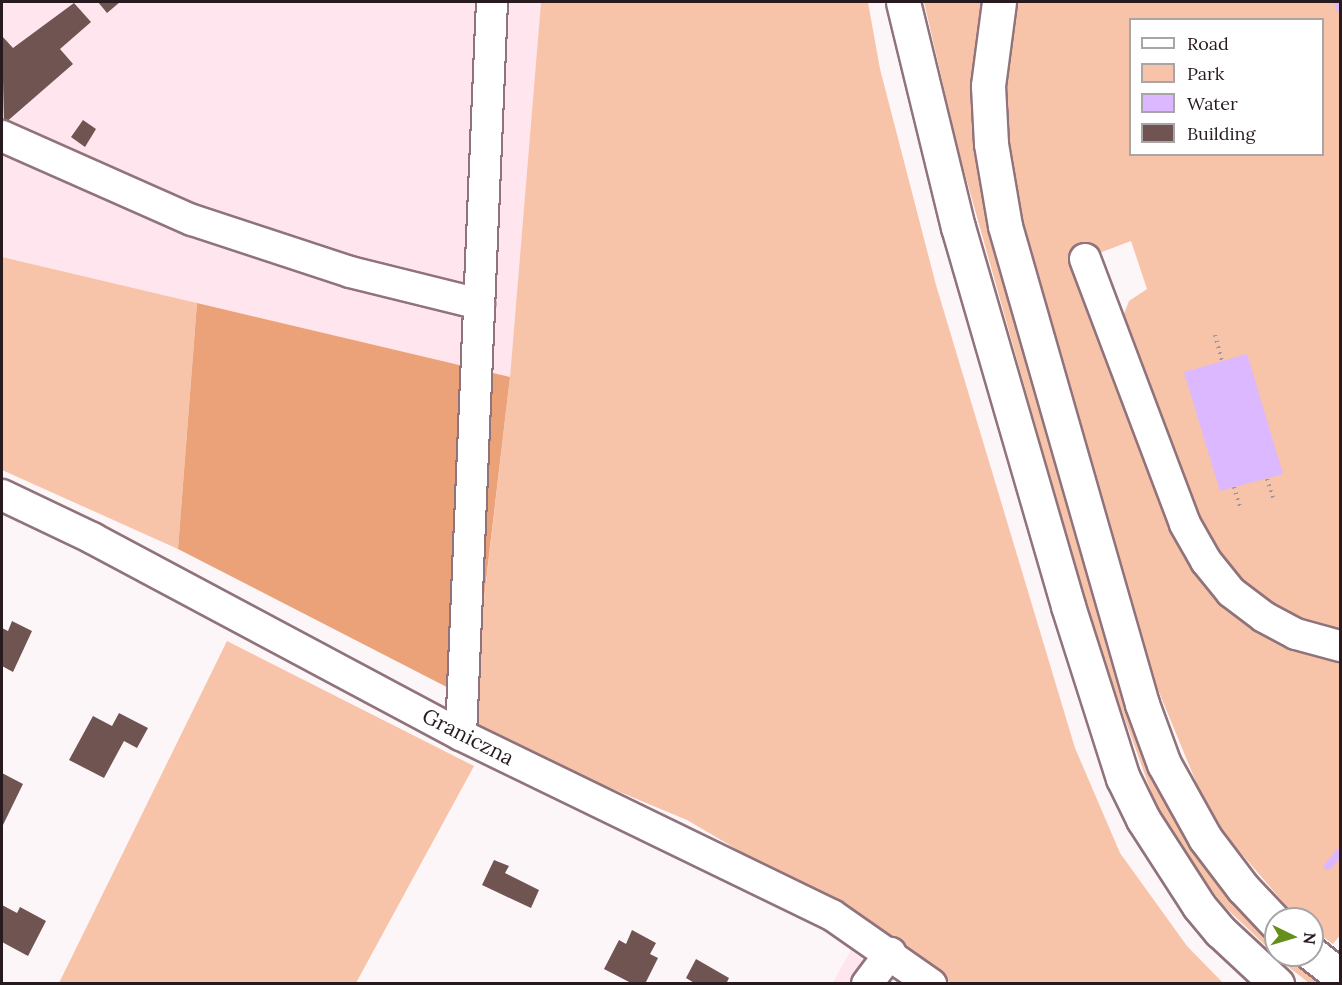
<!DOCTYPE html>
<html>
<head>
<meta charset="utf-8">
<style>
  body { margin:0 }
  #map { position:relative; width:1342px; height:985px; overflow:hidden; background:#fdf6f8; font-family:Lora,serif }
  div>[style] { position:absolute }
  .built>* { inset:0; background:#ffe5ed }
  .green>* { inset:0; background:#f7c4a9 }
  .forest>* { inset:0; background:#eba279 }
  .water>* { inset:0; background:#dbb8ff }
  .stream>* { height:8px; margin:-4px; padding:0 4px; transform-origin:4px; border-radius:4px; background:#dbb8ff }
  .building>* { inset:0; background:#705451 }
  .path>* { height:4px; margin-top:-2px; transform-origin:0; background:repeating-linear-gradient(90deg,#9f9699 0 1.5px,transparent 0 6px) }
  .roads { filter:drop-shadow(2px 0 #90737b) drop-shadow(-2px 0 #90737b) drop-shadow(0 2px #90737b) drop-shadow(0 -2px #90737b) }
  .minor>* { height:30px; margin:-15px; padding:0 15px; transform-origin:15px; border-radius:15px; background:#fff }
  .highway>* { height:33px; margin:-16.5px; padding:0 16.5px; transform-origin:16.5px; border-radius:16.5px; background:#fff }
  span { translate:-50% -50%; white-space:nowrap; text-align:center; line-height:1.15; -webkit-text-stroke:6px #fff; paint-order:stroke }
  .street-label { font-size:21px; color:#271b1f }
  .frame { position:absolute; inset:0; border:3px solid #271b1f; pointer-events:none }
  .legend { position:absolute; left:1129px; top:18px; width:195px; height:138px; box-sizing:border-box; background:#fff; border:2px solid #a9a4a5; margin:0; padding:8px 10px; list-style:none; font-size:18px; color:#271b1f }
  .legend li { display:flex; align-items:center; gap:12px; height:30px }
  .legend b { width:30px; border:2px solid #a9a4a5 }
  .north { position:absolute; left:1264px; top:907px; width:60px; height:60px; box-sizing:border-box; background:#fff; border:2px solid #a9a4a5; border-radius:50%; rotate:95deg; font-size:16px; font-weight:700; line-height:24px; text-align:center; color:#271b1f }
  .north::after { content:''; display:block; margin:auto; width:21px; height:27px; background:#658e1b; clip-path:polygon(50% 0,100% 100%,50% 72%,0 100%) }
</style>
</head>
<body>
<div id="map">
  <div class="built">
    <div style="clip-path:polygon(2px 2px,541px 2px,510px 377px,2px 257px)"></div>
    <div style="clip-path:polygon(851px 950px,891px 983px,832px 984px)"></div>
  </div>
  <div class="green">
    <div style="clip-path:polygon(541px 2px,868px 2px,880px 69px,936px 285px,1075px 748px,1120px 853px,1187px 946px,1223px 983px,951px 983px,925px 960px,687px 820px,469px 729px,510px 377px)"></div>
    <div style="clip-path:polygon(924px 2px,986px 2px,977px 60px,1118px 666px,1276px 939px,1276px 955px,1294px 955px,1322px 980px,1319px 983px,1309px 983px,1286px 965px,1225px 907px,1182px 853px,1153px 797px,1094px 634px,959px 153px)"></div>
    <div style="clip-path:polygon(evenodd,1018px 2px,1340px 2px,1340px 636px,1295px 623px,1229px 577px,1202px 537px,1122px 319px,1129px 301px,1147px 289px,1131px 241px,1078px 261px,1190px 554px,1340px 658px,1340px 935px,1333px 944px,1312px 929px,1312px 919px,1295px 916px,1222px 831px,1201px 794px,1154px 680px,1021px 223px,1008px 144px,1006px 84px,1018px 2px,1130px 20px,1322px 20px,1322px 154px,1130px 154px,1130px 20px)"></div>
    <div style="clip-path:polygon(2px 257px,197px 303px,178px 549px,2px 470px)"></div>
    <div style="clip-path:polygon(227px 641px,474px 766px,356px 983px,59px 983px)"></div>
  </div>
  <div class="forest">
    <div style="clip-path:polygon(197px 303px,510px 377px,472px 700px,178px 549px)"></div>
  </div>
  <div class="water">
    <div style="clip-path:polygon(1247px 354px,1283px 474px,1220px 491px,1184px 372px)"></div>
  </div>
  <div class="stream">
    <div style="left:1338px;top:2px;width:6px;rotate:72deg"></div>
    <div style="left:1328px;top:866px;width:18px;rotate:-49deg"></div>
  </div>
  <div class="building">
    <div style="clip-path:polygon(98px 2px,120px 2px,107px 13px)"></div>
    <div style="clip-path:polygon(74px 3px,91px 22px,60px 49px,73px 64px,4px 124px,2px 36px,13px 48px)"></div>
    <div style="clip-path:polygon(83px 120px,96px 129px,85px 147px,71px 137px)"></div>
    <div style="clip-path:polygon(12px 621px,32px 631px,13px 672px,2px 666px,2px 628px,8px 631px)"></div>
    <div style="clip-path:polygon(119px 713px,148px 728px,137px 748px,124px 741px,104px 778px,69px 760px,93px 716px,112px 726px)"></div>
    <div style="clip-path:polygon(2px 773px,23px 784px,2px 827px)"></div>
    <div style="clip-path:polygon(494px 860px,509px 866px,505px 873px,539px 890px,531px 908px,482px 885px)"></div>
    <div style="clip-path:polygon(2px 905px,17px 913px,20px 907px,46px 921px,28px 956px,2px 942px)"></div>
    <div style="clip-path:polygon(632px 930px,656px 943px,650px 954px,658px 958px,645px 984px,633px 984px,604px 969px,619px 940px,626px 944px)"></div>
    <div style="clip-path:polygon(696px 959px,729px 978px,726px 984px,696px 984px,686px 978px)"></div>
  </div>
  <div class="path">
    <div style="left:1215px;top:335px;width:27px;rotate:75deg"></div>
    <div style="left:1267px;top:479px;width:20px;rotate:72deg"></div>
    <div style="left:1234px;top:487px;width:21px;rotate:73deg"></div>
  </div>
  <div class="roads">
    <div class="minor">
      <div style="left:2px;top:136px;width:208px;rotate:23.9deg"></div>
      <div style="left:192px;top:220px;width:166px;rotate:18.2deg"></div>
      <div style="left:350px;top:272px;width:133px;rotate:13.9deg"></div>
      <div style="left:1085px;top:259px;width:283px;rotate:69.3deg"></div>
      <div style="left:1185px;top:524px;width:43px;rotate:60.4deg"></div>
      <div style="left:1206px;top:561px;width:40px;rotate:51deg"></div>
      <div style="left:1231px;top:592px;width:41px;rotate:37.1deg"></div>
      <div style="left:1264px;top:617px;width:36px;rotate:28deg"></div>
      <div style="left:1296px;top:634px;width:46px;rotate:15.3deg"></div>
      <div style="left:2px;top:495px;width:100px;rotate:25.5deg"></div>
      <div style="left:92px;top:538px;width:418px;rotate:28.1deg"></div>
      <div style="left:461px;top:735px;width:412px;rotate:25.9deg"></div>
      <div style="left:832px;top:915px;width:121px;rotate:34.9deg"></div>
      <div style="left:461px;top:735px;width:734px;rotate:-87.58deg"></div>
      <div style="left:867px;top:984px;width:39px;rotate:-53deg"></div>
    </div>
    <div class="highway">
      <div style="left:903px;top:2px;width:232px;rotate:76.3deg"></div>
      <div style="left:958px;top:227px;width:395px;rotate:73.8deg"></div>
      <div style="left:1068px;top:606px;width:181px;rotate:72.3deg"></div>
      <div style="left:1123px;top:778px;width:46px;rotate:64deg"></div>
      <div style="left:1143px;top:819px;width:103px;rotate:57.2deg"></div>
      <div style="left:1199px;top:906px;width:33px;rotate:50deg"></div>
      <div style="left:1220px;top:931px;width:78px;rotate:42.9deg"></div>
      <div style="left:999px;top:2px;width:85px;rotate:97.5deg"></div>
      <div style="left:988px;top:86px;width:58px;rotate:87deg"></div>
      <div style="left:991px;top:144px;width:83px;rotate:80.3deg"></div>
      <div style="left:1005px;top:226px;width:497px;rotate:74deg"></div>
      <div style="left:1142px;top:704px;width:64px;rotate:69.9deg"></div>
      <div style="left:1164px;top:764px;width:85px;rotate:61deg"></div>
      <div style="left:1205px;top:838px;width:63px;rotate:52.8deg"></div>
      <div style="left:1243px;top:888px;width:48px;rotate:46.7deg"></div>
      <div style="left:1312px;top:954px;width:36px;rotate:38deg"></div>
    </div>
  </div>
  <div class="street-label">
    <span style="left:468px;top:737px;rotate:27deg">Graniczna</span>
  </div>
  <div class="frame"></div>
  <ul class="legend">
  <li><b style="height:8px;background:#fff"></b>Road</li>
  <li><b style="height:16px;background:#f7c4a9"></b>Park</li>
  <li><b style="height:16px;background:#dbb8ff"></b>Water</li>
  <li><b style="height:16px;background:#705451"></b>Building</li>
  </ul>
  <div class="north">N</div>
</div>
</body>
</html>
